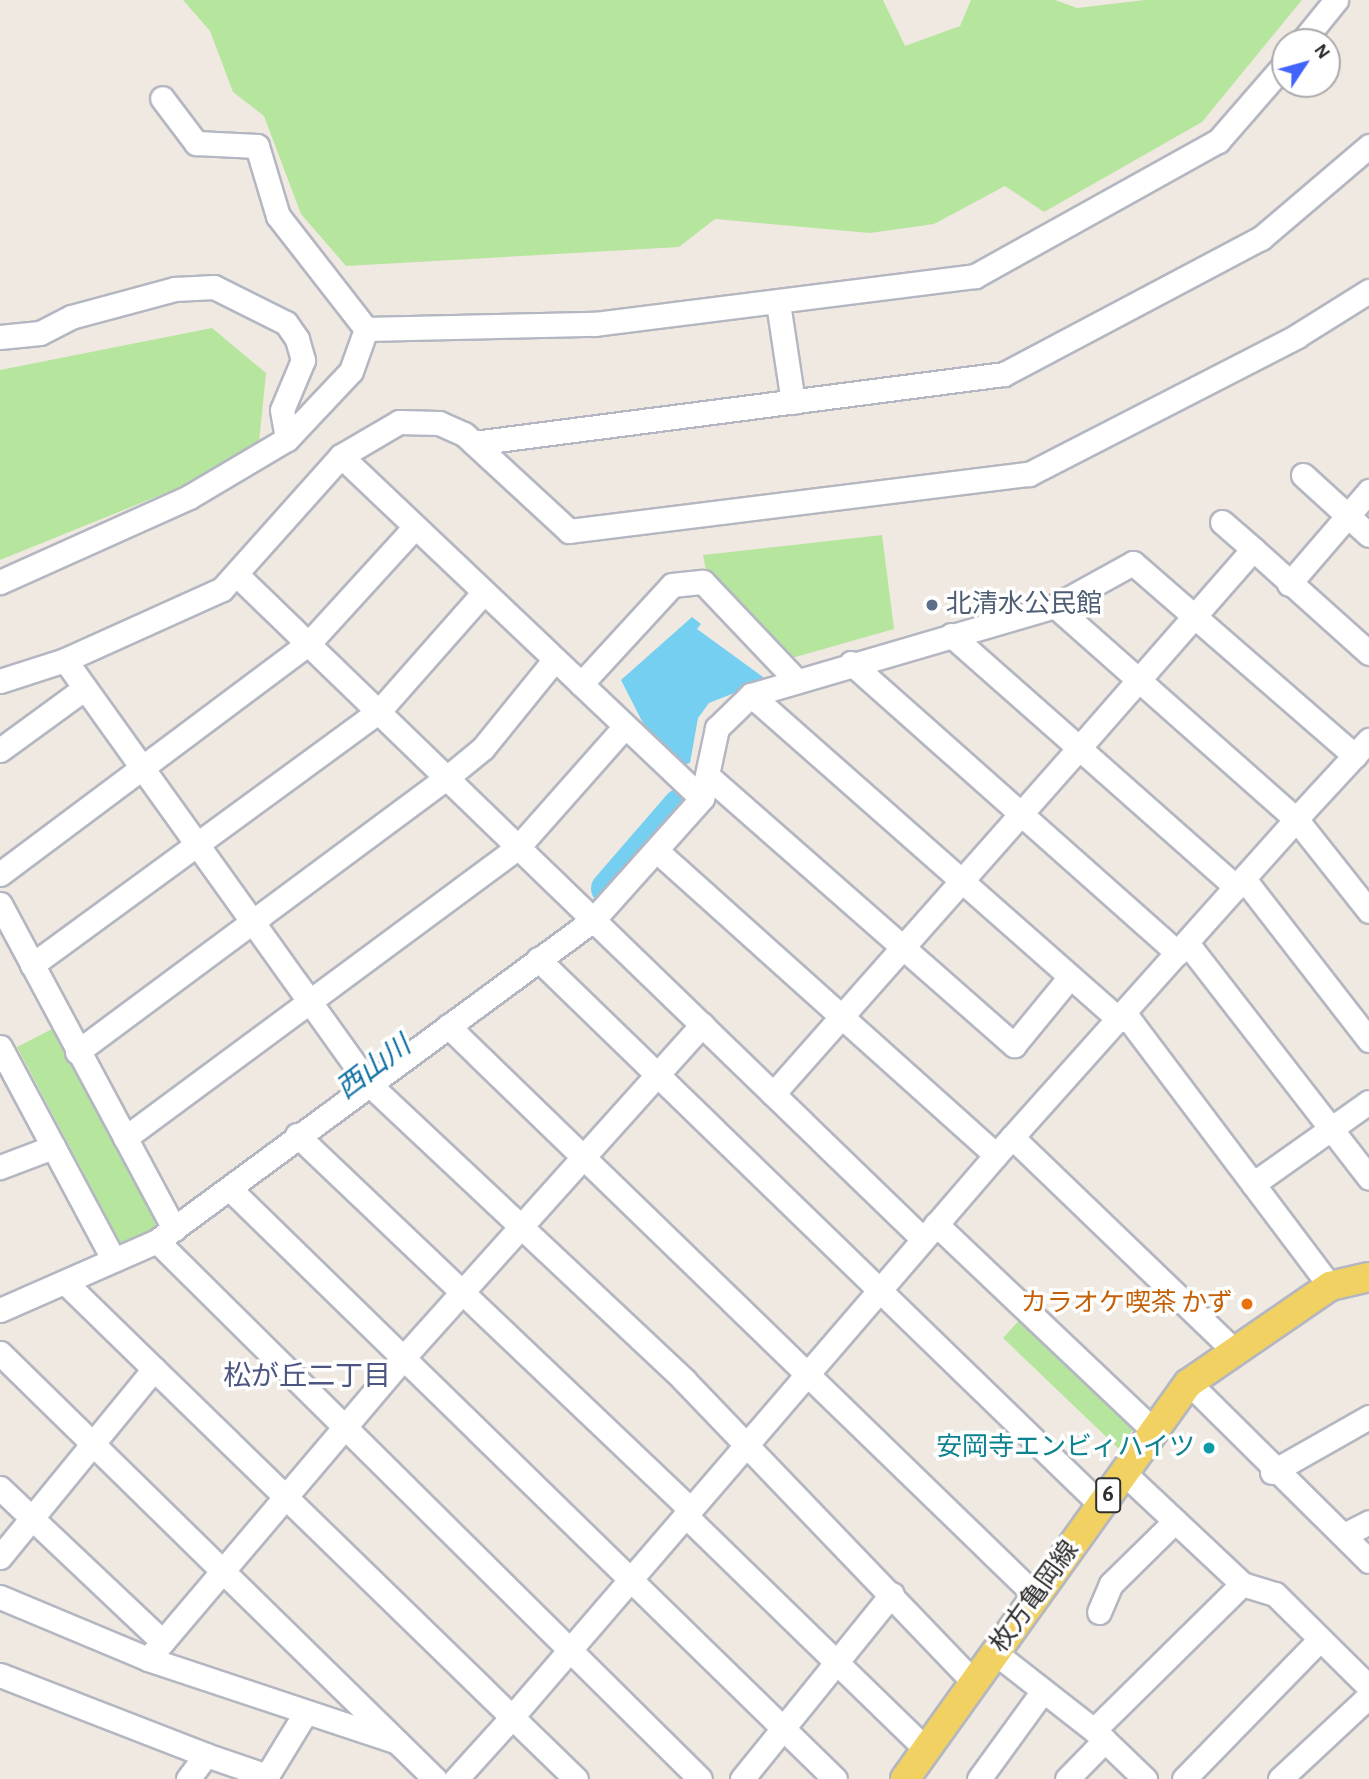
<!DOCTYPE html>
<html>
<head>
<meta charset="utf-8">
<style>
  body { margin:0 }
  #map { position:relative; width:1369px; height:1779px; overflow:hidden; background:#efe9e1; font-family:"Alegreya Sans","Noto Sans JP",sans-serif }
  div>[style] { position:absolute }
  .green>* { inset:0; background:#b6e59e }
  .water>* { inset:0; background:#75cff0 }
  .river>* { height:33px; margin:-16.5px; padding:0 16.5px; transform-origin:16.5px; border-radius:16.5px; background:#75cff0 }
  .roads { filter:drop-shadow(2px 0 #b4b7c1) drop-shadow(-2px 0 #b4b7c1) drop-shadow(0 2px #b4b7c1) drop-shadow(0 -2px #b4b7c1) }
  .minor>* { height:23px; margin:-11.5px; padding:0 11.5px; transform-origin:11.5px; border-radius:11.5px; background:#fff }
  .major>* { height:28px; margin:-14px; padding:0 14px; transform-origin:14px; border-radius:14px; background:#f2d163 }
  .dots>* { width:19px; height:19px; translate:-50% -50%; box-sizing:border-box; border:4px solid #fff; border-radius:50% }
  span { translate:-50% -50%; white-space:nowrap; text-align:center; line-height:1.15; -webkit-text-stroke:7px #fff; paint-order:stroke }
  .shield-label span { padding:2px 5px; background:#fff; border:2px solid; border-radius:5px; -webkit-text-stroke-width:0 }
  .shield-label { font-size:24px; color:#2e2e2e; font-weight:700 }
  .service-label { font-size:26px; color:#4e5e75 }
  .left { translate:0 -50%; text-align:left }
  .food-label { font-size:26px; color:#c56008 }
  .right { translate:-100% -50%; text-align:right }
  .culture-label { font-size:26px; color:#0d838f }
  .street-label { font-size:26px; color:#2e2e2e }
  .water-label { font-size:28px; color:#0d6fa3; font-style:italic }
  .neighbourhood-label { font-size:28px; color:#4d5680 }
  .north { position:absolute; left:1271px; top:28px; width:70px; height:70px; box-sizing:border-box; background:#fff; border:2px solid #ababab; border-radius:50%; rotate:54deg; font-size:19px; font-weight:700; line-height:28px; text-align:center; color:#2e2e2e }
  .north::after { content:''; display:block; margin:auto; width:24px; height:32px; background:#4264fb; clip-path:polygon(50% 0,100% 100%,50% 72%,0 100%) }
</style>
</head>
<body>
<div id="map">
  <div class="green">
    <div style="clip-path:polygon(183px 0,883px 0,905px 46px,960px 26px,971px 0,1055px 0,1077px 8px,1145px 0,1302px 0,1202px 122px,1044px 212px,1005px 186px,934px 224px,870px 233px,715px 219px,679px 247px,346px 266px,301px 214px,264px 116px,233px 92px,210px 31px)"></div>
    <div style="clip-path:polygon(212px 328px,266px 373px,259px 442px,178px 488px,0 560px,0 370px)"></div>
    <div style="clip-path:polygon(882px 535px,894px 629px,792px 658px,707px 575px,703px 555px)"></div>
    <div style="clip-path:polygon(52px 1029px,156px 1221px,154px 1229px,121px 1244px,17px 1047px)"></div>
    <div style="clip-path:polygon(1024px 1315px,1132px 1420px,1134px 1428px,1119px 1449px,1003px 1338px)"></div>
  </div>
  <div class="water">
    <div style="clip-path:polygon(692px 617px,701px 624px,697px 629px,767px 680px,709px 703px,698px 718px,690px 763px,682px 765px,646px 729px,621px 680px)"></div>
  </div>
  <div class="river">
    <div style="left:607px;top:888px;width:110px;rotate:-49.1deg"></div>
  </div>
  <div class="roads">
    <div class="minor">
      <div style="left:1302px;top:42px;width:54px;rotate:-51deg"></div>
      <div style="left:778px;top:303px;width:100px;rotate:81.4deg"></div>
      <div style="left:366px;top:329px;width:229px;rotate:-1.3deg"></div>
      <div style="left:595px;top:324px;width:383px;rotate:-7.2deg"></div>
      <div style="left:975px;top:276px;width:278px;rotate:-29.1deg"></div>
      <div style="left:1218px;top:141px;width:102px;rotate:-49deg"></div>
      <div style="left:0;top:337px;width:40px;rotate:-5.7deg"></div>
      <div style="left:40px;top:333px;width:35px;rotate:-27deg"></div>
      <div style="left:71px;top:317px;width:108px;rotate:-15.1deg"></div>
      <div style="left:175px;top:289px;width:39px;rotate:-3deg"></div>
      <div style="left:214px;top:287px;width:80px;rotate:26.6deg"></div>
      <div style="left:286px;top:323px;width:19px;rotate:55deg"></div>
      <div style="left:297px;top:339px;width:22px;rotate:74deg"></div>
      <div style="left:303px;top:360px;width:54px;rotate:112.8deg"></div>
      <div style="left:282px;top:410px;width:29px;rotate:80deg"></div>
      <div style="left:474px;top:443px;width:534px;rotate:-7.42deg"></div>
      <div style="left:1004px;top:374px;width:291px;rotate:-27.9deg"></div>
      <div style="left:1261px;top:238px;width:142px;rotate:-40.4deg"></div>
      <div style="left:341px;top:456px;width:497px;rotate:43.5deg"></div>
      <div style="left:1303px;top:475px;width:89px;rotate:42.3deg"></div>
      <div style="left:1253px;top:549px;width:156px;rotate:41.9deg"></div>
      <div style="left:237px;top:575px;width:955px;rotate:44.07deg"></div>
      <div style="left:0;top:582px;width:207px;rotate:-24.2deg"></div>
      <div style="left:189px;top:497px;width:114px;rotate:-30.6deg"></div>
      <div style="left:287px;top:439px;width:93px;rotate:-46.7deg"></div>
      <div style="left:351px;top:371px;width:45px;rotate:-70.3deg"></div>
      <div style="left:366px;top:329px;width:143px;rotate:-127.9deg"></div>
      <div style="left:278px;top:216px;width:73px;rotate:-106.7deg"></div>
      <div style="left:257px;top:146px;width:61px;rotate:-177.2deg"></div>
      <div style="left:196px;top:143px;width:56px;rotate:-127.1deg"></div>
      <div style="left:1289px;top:584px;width:123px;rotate:-49.3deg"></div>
      <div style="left:1055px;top:606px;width:322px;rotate:41.5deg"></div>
      <div style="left:1296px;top:819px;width:108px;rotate:-47.3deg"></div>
      <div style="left:951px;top:635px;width:171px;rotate:41.4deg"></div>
      <div style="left:1079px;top:748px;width:264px;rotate:-48.8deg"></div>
      <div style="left:1253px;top:549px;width:41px;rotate:-138.9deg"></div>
      <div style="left:65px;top:660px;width:520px;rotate:54.39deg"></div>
      <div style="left:368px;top:1083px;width:434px;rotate:43.2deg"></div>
      <div style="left:684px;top:1380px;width:419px;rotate:46.2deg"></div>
      <div style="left:851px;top:663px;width:437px;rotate:41.6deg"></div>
      <div style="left:0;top:681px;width:68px;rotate:-17.9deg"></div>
      <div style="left:65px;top:660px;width:172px;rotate:-24.3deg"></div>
      <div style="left:222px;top:589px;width:178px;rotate:-48.2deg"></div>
      <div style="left:341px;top:456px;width:67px;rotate:-30.4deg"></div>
      <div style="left:399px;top:422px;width:40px;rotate:1.4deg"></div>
      <div style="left:439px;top:423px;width:27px;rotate:24deg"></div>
      <div style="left:464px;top:434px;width:143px;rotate:42.7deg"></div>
      <div style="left:569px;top:531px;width:464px;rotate:-7.1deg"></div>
      <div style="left:1029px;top:474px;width:301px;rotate:-27.2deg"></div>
      <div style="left:1297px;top:336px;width:85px;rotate:-32deg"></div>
      <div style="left:581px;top:684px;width:134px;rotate:-47.4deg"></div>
      <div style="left:672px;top:585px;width:31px;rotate:-6deg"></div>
      <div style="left:703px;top:582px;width:135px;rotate:46.5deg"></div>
      <div style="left:751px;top:695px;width:492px;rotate:41.4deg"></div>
      <div style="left:0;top:750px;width:105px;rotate:-36.1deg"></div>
      <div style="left:710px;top:778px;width:405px;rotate:41.3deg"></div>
      <div style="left:1014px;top:1045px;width:87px;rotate:-50.6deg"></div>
      <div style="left:657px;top:851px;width:455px;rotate:41.9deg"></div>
      <div style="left:0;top:874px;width:386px;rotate:-36.8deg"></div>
      <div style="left:309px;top:643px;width:156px;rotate:-47.6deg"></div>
      <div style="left:1244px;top:879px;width:204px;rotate:52.2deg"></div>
      <div style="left:0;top:904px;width:369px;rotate:61.8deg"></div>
      <div style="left:1187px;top:943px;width:297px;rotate:52.2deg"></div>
      <div style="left:538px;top:959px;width:784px;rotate:44.12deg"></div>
      <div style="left:32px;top:965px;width:431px;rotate:-36.2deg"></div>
      <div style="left:380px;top:710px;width:156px;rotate:-48.6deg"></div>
      <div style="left:1125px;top:1014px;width:341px;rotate:53deg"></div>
      <div style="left:448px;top:1026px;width:820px;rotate:44.11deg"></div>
      <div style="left:0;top:1047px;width:240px;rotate:61.9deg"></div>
      <div style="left:77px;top:1052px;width:463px;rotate:-36.6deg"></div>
      <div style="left:449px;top:776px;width:44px;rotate:-39.5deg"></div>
      <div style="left:483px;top:748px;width:114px;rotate:-51deg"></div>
      <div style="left:773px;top:1094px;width:462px;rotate:-48.5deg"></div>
      <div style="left:1079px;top:748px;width:210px;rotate:41.5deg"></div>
      <div style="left:297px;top:1135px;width:543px;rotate:43.58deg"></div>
      <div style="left:1012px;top:1137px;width:307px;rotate:43.9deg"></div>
      <div style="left:125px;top:1138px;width:490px;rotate:-36.5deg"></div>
      <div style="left:519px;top:846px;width:160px;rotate:-48.5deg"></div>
      <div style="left:0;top:1167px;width:57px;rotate:-20.7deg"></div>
      <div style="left:1253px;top:1184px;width:142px;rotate:-35.3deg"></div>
      <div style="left:230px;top:1189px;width:845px;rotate:44.28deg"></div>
      <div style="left:936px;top:1224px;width:302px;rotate:43.5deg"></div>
      <div style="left:157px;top:1241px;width:764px;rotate:44.73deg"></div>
      <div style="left:0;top:1310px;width:171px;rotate:-23.7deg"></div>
      <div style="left:157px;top:1241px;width:541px;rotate:-36.36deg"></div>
      <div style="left:593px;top:920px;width:164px;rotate:-48.2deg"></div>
      <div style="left:702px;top:798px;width:72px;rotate:-77.9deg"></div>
      <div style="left:717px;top:728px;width:47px;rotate:-44.1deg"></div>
      <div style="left:751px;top:695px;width:317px;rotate:-16.3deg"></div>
      <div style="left:1055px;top:606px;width:89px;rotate:-28.9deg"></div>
      <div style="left:1133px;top:563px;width:294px;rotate:41deg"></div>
      <div style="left:0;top:1353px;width:609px;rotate:44.4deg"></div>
      <div style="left:154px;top:1369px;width:499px;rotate:44.2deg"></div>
      <div style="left:512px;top:1717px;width:742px;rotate:-49.26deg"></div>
      <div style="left:996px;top:1155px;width:450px;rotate:-48.2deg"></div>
      <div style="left:1296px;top:819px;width:117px;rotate:51.6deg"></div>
      <div style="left:1189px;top:1383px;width:253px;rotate:44.7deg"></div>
      <div style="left:1272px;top:1472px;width:112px;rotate:-29.6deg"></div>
      <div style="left:1124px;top:1473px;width:162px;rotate:43.2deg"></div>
      <div style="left:1242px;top:1584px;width:34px;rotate:17deg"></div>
      <div style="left:1275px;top:1594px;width:132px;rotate:44.7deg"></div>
      <div style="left:0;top:1488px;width:224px;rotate:43.4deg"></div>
      <div style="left:685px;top:1515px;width:334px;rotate:44.2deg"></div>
      <div style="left:1344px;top:1535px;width:28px;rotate:-27deg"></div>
      <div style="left:0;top:1557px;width:243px;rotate:-50.7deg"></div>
      <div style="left:154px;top:1369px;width:124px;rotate:-135.7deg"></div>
      <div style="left:0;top:1597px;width:160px;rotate:22.7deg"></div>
      <div style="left:148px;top:1659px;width:262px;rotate:18.4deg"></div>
      <div style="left:1099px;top:1612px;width:30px;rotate:-67deg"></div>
      <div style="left:1111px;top:1584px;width:90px;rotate:-44.5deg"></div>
      <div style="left:994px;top:1652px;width:127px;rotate:38deg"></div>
      <div style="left:1094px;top:1730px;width:71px;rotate:43.9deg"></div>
      <div style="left:148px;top:1659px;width:394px;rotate:-49.7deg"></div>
      <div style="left:403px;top:1358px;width:448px;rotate:-48.1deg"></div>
      <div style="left:0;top:1675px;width:221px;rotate:21.2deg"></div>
      <div style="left:206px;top:1755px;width:30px;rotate:127deg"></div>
      <div style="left:1094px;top:1730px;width:208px;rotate:-44.6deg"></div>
      <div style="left:206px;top:1755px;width:65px;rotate:19deg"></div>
      <div style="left:265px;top:1779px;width:75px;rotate:-58.6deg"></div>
      <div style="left:456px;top:1779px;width:84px;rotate:-47.9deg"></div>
      <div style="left:512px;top:1717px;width:89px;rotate:44.1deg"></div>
      <div style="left:742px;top:1779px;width:238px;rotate:-51deg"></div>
      <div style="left:979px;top:1779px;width:109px;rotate:-54deg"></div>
      <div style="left:1067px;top:1779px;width:54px;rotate:-45.7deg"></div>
      <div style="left:1184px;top:1779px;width:195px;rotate:-45.8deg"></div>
      <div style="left:1280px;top:1779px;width:122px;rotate:-43deg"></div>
    </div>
    <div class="major">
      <div style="left:905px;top:1779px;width:487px;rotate:-54.4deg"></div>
      <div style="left:1189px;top:1383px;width:171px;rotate:-34.5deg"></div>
      <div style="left:1330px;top:1286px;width:40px;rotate:-13deg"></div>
    </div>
  </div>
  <div class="dots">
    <div style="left:932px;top:605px;background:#5c6f8a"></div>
    <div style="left:1247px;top:1304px;background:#e8710a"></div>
    <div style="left:1209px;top:1448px;background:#0f9aa8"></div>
  </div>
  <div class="shield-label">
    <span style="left:1108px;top:1495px">6</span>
  </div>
  <div class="service-label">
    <span class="left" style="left:946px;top:605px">北清水公民館</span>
  </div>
  <div class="food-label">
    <span class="right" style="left:1233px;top:1304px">カラオケ喫茶 かず</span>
  </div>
  <div class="culture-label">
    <span class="right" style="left:1195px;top:1448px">安岡寺エンビィハイツ</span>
  </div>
  <div class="street-label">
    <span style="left:1035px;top:1597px;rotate:-54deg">枚方亀岡線</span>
  </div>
  <div class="water-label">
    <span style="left:374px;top:1068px;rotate:-37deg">西山川</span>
  </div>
  <div class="neighbourhood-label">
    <span style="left:307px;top:1377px">松が丘二丁目</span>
  </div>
  <div class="north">N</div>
</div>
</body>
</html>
